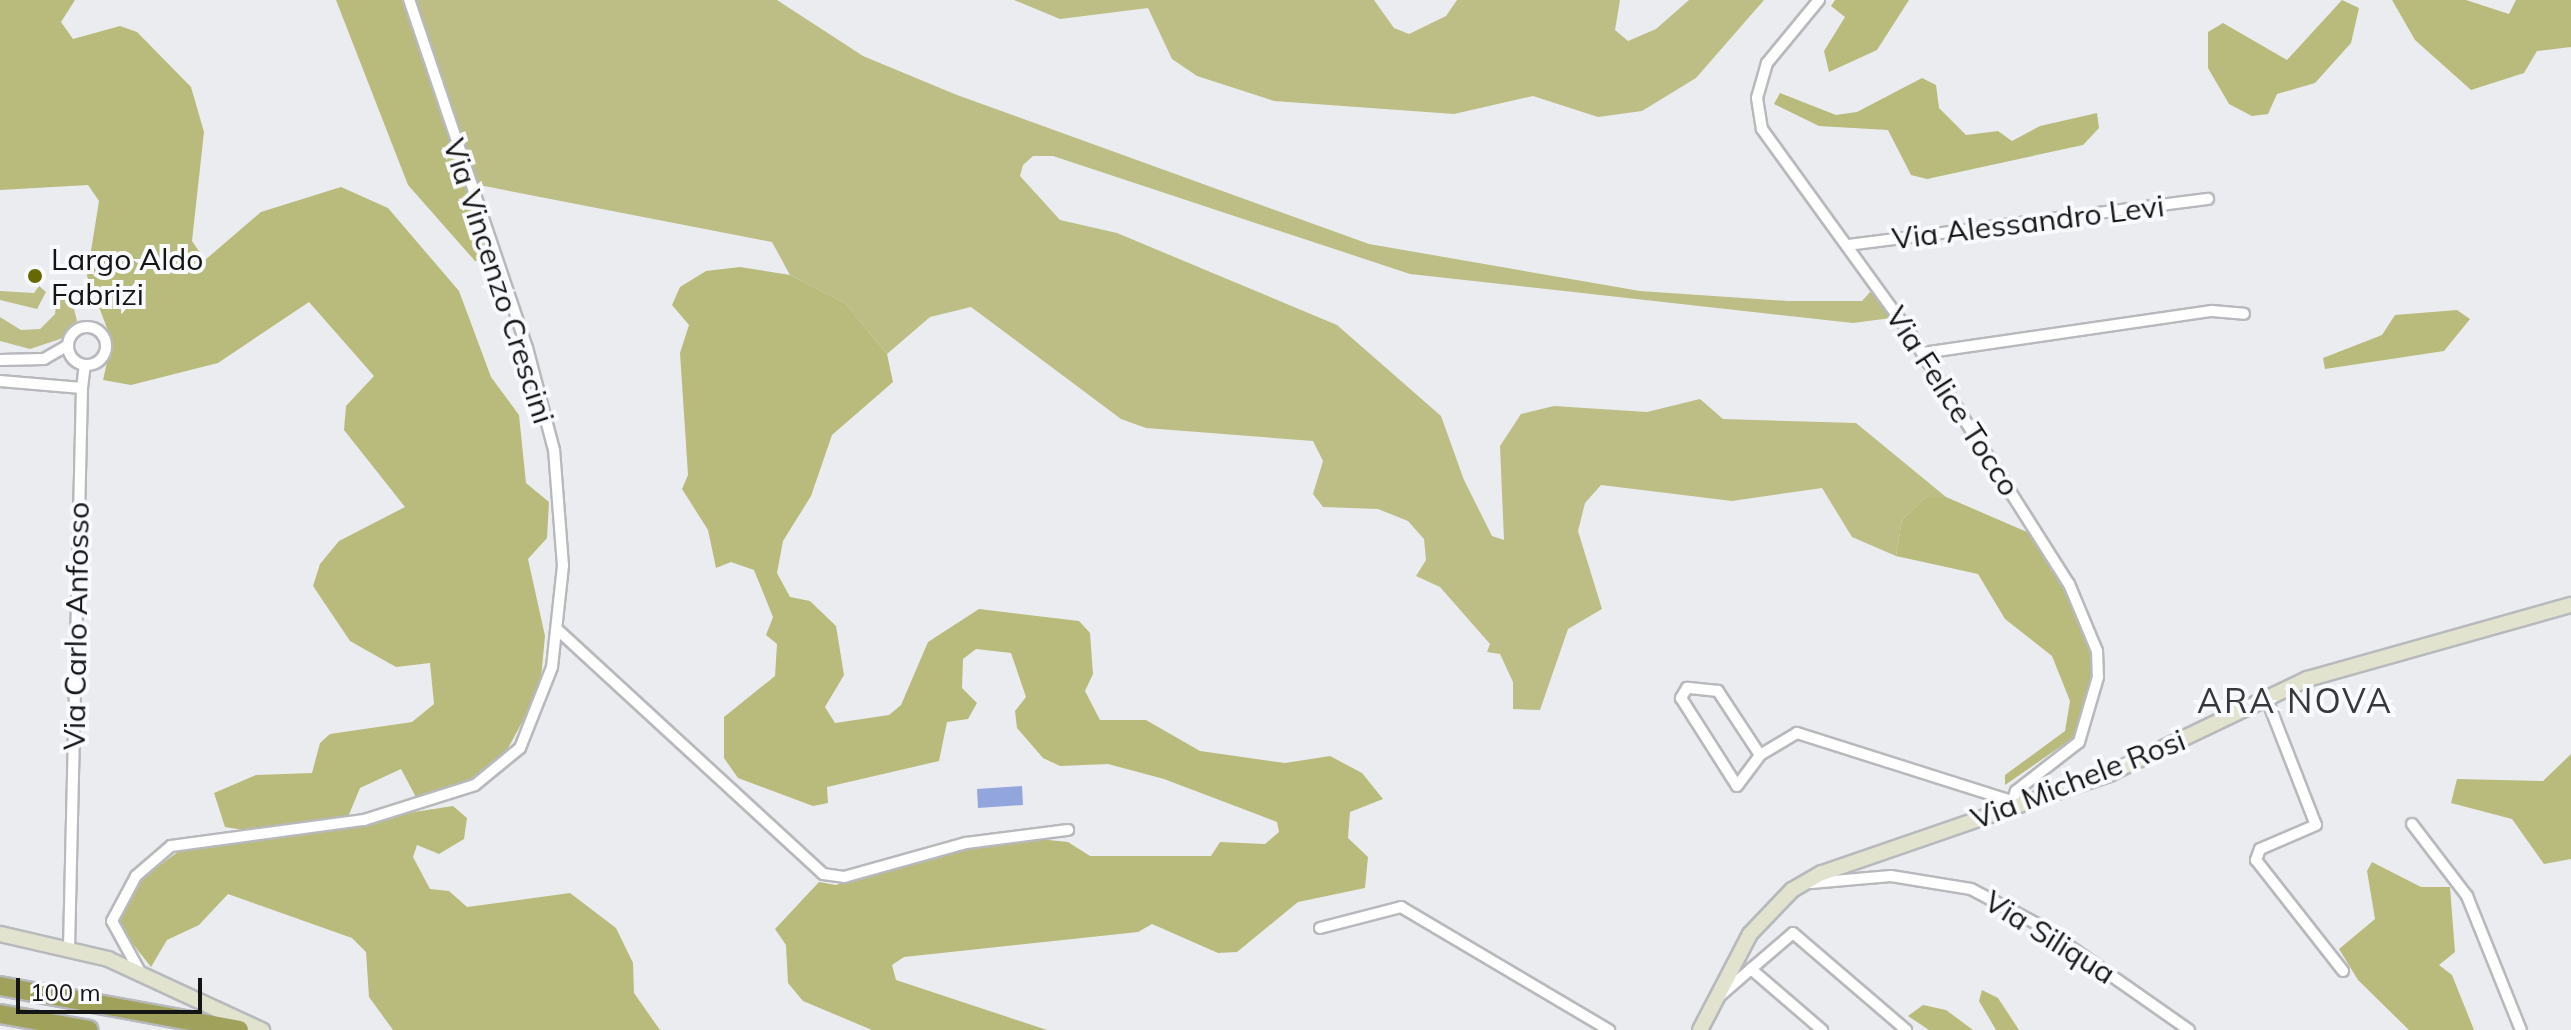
<!DOCTYPE html>
<html>
<head>
<meta charset="utf-8">
<style>
  body { margin:0 }
  #map { position:relative; width:2571px; height:1030px; overflow:hidden; background:#ebecf0; font-family:Mulish,sans-serif }
  div>[style] { position:absolute }
  .green>* { inset:0; background:#bcbe85 }
  .forest>* { inset:0; background:#b9bb7c }
  .water>* { inset:0; background:#93a5dd }
  .roads { filter:drop-shadow(2px 0 #b8b9bc) drop-shadow(-2px 0 #b8b9bc) drop-shadow(0 2px #b8b9bc) drop-shadow(0 -2px #b8b9bc) }
  .street>* { height:10px; margin:-5px; padding:0 5px; transform-origin:5px; border-radius:5px; background:#fff }
  .street>.ring { margin:-5px; padding:0; box-sizing:content-box; background:none; border:10px solid #fff; border-radius:50% }
  .secondary>* { height:14px; margin:-7px; padding:0 7px; transform-origin:7px; border-radius:7px; background:#e2e3ce }
  .highway>* { height:18px; margin:-9px; padding:0 9px; transform-origin:9px; border-radius:9px; background:#a0a25c }
  .dots>* { width:22px; height:22px; translate:-50% -50%; box-sizing:border-box; border:4px solid #f9fafd; border-radius:50% }
  span { translate:-50% -50%; white-space:nowrap; text-align:center; line-height:1.15; -webkit-text-stroke:8px #f9fafd; paint-order:stroke }
  .street-label { font-size:30px; color:#151516 }
  .poi-label { font-size:30px; color:#151516 }
  .left { translate:0 -50%; text-align:left }
  .quarter-label { font-size:34px; color:#37383b; letter-spacing:2px }
  .scale { position:absolute; left:16px; top:978px; width:186px; height:36px; box-sizing:border-box; border:4px solid #151516; border-top:0; padding-left:10px; font-size:24px; line-height:28px; white-space:nowrap; color:#151516; -webkit-text-stroke:6px #f9fafd; paint-order:stroke }
</style>
</head>
<body>
<div id="map">
  <div class="green">
    <div style="clip-path:polygon(414px 0,777px 0,863px 56px,957px 95px,1369px 244px,1640px 291px,1788px 301px,1862px 301px,1870px 292px,1884px 297px,1891px 318px,1853px 323px,1410px 274px,1053px 156px,1033px 156px,1023px 165px,1020px 176px,1060px 220px,1117px 233px,1337px 325px,1441px 416px,1464px 480px,1492px 536px,1504px 540px,1500px 446px,1521px 414px,1554px 406px,1647px 412px,1700px 399px,1723px 419px,1856px 423px,1946px 497px,1926px 497px,1902px 520px,1896px 556px,1852px 537px,1822px 488px,1732px 501px,1601px 485px,1585px 503px,1578px 531px,1602px 609px,1568px 629px,1540px 710px,1513px 709px,1513px 682px,1500px 654px,1487px 652px,1490px 644px,1440px 587px,1416px 576px,1426px 560px,1424px 539px,1408px 521px,1378px 509px,1323px 507px,1313px 494px,1323px 461px,1313px 441px,1146px 428px,1121px 419px,971px 307px,930px 317px,887px 354px,845px 303px,790px 275px,772px 242px,479px 185px)"></div>
    <div style="clip-path:polygon(1014px 0,1374px 0,1394px 28px,1409px 34px,1446px 16px,1457px 0,1620px 0,1615px 30px,1628px 41px,1656px 29px,1689px 0,1764px 0,1696px 78px,1642px 111px,1598px 117px,1533px 96px,1454px 114px,1274px 101px,1197px 76px,1172px 59px,1148px 8px,1060px 19px)"></div>
    <div style="clip-path:polygon(39px 286px,46px 292px,37px 309px,0 300px,0 291px,34px 293px)"></div>
    <div style="clip-path:polygon(69px 289px,77px 321px,63px 338px,30px 349px,0 341px,0 317px,21px 330px,40px 329px,55px 314px,58px 290px)"></div>
  </div>
  <div class="forest">
    <div style="clip-path:polygon(0 0,75px 0,61px 22px,73px 39px,120px 26px,137px 32px,191px 87px,204px 132px,192px 241px,205px 260px,261px 212px,341px 187px,388px 208px,459px 291px,491px 377px,519px 415px,526px 483px,549px 502px,547px 538px,528px 559px,545px 636px,540px 689px,506px 752px,477px 780px,417px 799px,401px 769px,360px 788px,348px 817px,250px 831px,225px 827px,214px 793px,256px 775px,312px 773px,320px 743px,330px 734px,412px 722px,434px 704px,430px 663px,396px 667px,350px 641px,313px 586px,320px 564px,339px 541px,405px 507px,344px 430px,346px 406px,374px 376px,309px 302px,218px 363px,131px 385px,103px 380px,112px 341px,87px 276px,99px 201px,88px 185px,0 190px)"></div>
    <div style="clip-path:polygon(336px 0,404px 0,489px 261px,475px 261px,408px 185px)"></div>
    <div style="clip-path:polygon(1835px 0,1909px 0,1877px 50px,1829px 72px,1824px 51px,1845px 17px,1831px 6px)"></div>
    <div style="clip-path:polygon(2342px 0,2359px 8px,2351px 43px,2315px 83px,2277px 94px,2268px 114px,2252px 116px,2229px 104px,2208px 68px,2208px 32px,2223px 23px,2287px 60px)"></div>
    <div style="clip-path:polygon(2392px 0,2466px 0,2509px 14px,2516px 0,2571px 0,2571px 47px,2537px 51px,2524px 73px,2471px 90px,2415px 40px)"></div>
    <div style="clip-path:polygon(1922px 78px,1936px 85px,1939px 108px,1966px 135px,1998px 131px,2012px 141px,2040px 126px,2097px 113px,2099px 128px,2083px 145px,1927px 179px,1911px 175px,1888px 130px,1819px 126px,1774px 104px,1780px 93px,1836px 115px,1857px 112px)"></div>
    <div style="clip-path:polygon(740px 267px,790px 275px,845px 303px,887px 354px,893px 382px,832px 435px,811px 496px,783px 541px,777px 573px,790px 597px,810px 601px,836px 626px,844px 675px,825px 707px,835px 723px,889px 715px,901px 705px,928px 642px,979px 609px,1079px 621px,1090px 633px,1093px 674px,1085px 691px,1100px 720px,1146px 720px,1200px 751px,1285px 763px,1330px 756px,1362px 773px,1383px 799px,1350px 812px,1348px 838px,1368px 857px,1365px 888px,1298px 902px,1237px 952px,1218px 953px,1152px 924px,1138px 932px,904px 957px,892px 965px,896px 980px,1047px 1030px,872px 1030px,803px 1001px,788px 983px,786px 945px,775px 929px,819px 882px,836px 885px,912px 856px,1039px 839px,1068px 842px,1090px 856px,1211px 856px,1220px 842px,1265px 844px,1279px 832px,1277px 822px,1164px 779px,1108px 764px,1060px 766px,1043px 758px,1017px 728px,1015px 711px,1026px 697px,1011px 653px,976px 649px,963px 659px,962px 688px,977px 703px,968px 719px,947px 722px,939px 761px,827px 787px,828px 803px,813px 806px,738px 778px,724px 758px,724px 717px,775px 676px,777px 644px,766px 635px,773px 617px,754px 570px,731px 562px,716px 568px,708px 530px,682px 489px,688px 475px,680px 353px,689px 325px,672px 305px,680px 287px,706px 271px)"></div>
    <div style="clip-path:polygon(2457px 310px,2470px 319px,2444px 351px,2325px 369px,2323px 358px,2382px 335px,2395px 315px)"></div>
    <div style="clip-path:polygon(1926px 497px,1946px 497px,2027px 532px,2083px 614px,2097px 666px,2080px 733px,2005px 785px,2005px 775px,2065px 731px,2070px 701px,2052px 656px,2005px 619px,1978px 574px,1896px 556px,1902px 520px)"></div>
    <div style="clip-path:polygon(2571px 754px,2571px 859px,2544px 864px,2512px 819px,2451px 803px,2457px 779px,2543px 781px)"></div>
    <div style="clip-path:polygon(453px 806px,467px 818px,464px 839px,439px 854px,417px 845px,413px 857px,430px 889px,449px 891px,467px 907px,570px 893px,616px 928px,633px 963px,634px 993px,660px 1030px,393px 1030px,369px 997px,366px 952px,352px 938px,228px 894px,199px 925px,167px 940px,151px 967px,121px 929px,119px 911px,136px 883px,183px 848px)"></div>
    <div style="clip-path:polygon(2372px 862px,2421px 887px,2450px 887px,2455px 952px,2439px 965px,2452px 975px,2474px 1030px,2409px 1030px,2358px 980px,2339px 949px,2375px 919px,2367px 871px)"></div>
    <div style="clip-path:polygon(1982px 990px,1998px 998px,2019px 1030px,1996px 1030px,1979px 1001px)"></div>
    <div style="clip-path:polygon(1923px 1005px,1946px 1010px,1973px 1030px,1929px 1030px,1908px 1016px)"></div>
  </div>
  <div class="water">
    <div style="clip-path:polygon(1022px 786px,1023px 805px,978px 808px,977px 789px)"></div>
  </div>
  <div class="roads">
    <div class="street">
      <div style="left:1819px;top:0;width:82px;rotate:129.5deg"></div>
      <div style="left:1767px;top:63px;width:36px;rotate:106deg"></div>
      <div style="left:1757px;top:98px;width:31px;rotate:81deg"></div>
      <div style="left:1762px;top:129px;width:247px;rotate:54.1deg"></div>
      <div style="left:1907px;top:329px;width:302px;rotate:57.6deg"></div>
      <div style="left:2069px;top:584px;width:73px;rotate:67.3deg"></div>
      <div style="left:2097px;top:651px;width:26px;rotate:88deg"></div>
      <div style="left:2098px;top:677px;width:68px;rotate:106.3deg"></div>
      <div style="left:2079px;top:742px;width:80px;rotate:142.1deg"></div>
      <div style="left:2016px;top:791px;width:18px;rotate:109deg"></div>
      <div style="left:1848px;top:245px;width:363px;rotate:-7.3deg"></div>
      <div class="ring" style="left:68px;top:327px;width:28px;height:28px"></div>
      <div style="left:1923px;top:353px;width:292px;rotate:-8.3deg"></div>
      <div style="left:2212px;top:311px;width:32px;rotate:5deg"></div>
      <div style="left:0;top:360px;width:44px;rotate:-1.3deg"></div>
      <div style="left:44px;top:359px;width:28px;rotate:-30deg"></div>
      <div style="left:0;top:381px;width:82px;rotate:4.9deg"></div>
      <div style="left:82px;top:388px;width:558px;rotate:91.33deg"></div>
      <div style="left:82px;top:388px;width:23px;rotate:-83deg"></div>
      <div style="left:559px;top:631px;width:359px;rotate:42.6deg"></div>
      <div style="left:823px;top:874px;width:21px;rotate:8deg"></div>
      <div style="left:844px;top:877px;width:127px;rotate:-15.6deg"></div>
      <div style="left:966px;top:843px;width:103px;rotate:-7.3deg"></div>
      <div style="left:2266px;top:697px;width:137px;rotate:68.7deg"></div>
      <div style="left:2316px;top:825px;width:61px;rotate:156.8deg"></div>
      <div style="left:2260px;top:849px;width:12px;rotate:110deg"></div>
      <div style="left:2256px;top:860px;width:141px;rotate:51.9deg"></div>
      <div style="left:1760px;top:755px;width:77px;rotate:-123.3deg"></div>
      <div style="left:1718px;top:691px;width:31px;rotate:-174deg"></div>
      <div style="left:1687px;top:688px;width:12px;rotate:121deg"></div>
      <div style="left:1681px;top:698px;width:104px;rotate:57.5deg"></div>
      <div style="left:1737px;top:786px;width:39px;rotate:-53deg"></div>
      <div style="left:1760px;top:755px;width:43px;rotate:-30.7deg"></div>
      <div style="left:1797px;top:733px;width:225px;rotate:17.6deg"></div>
      <div style="left:2412px;top:824px;width:91px;rotate:52.6deg"></div>
      <div style="left:2467px;top:896px;width:144px;rotate:68.1deg"></div>
      <div style="left:1811px;top:883px;width:80px;rotate:-5deg"></div>
      <div style="left:1891px;top:876px;width:81px;rotate:9.2deg"></div>
      <div style="left:1971px;top:889px;width:77px;rotate:27.9deg"></div>
      <div style="left:2039px;top:925px;width:183px;rotate:35deg"></div>
      <div style="left:1320px;top:928px;width:84px;rotate:-14.5deg"></div>
      <div style="left:1401px;top:907px;width:242px;rotate:30.6deg"></div>
      <div style="left:1751px;top:969px;width:55px;rotate:-40.6deg"></div>
      <div style="left:1793px;top:933px;width:149px;rotate:40.6deg"></div>
      <div style="left:140px;top:972px;width:58px;rotate:-118.8deg"></div>
      <div style="left:112px;top:921px;width:51px;rotate:-61.9deg"></div>
      <div style="left:136px;top:876px;width:46px;rotate:-40.6deg"></div>
      <div style="left:171px;top:846px;width:195px;rotate:-7.7deg"></div>
      <div style="left:364px;top:820px;width:116px;rotate:-17.5deg"></div>
      <div style="left:475px;top:785px;width:58px;rotate:-39.4deg"></div>
      <div style="left:520px;top:748px;width:87px;rotate:-68.4deg"></div>
      <div style="left:552px;top:667px;width:102px;rotate:-83.8deg"></div>
      <div style="left:563px;top:566px;width:116px;rotate:-94.4deg"></div>
      <div style="left:554px;top:450px;width:106px;rotate:-104.8deg"></div>
      <div style="left:527px;top:348px;width:367px;rotate:-108.7deg"></div>
      <div style="left:1721px;top:995px;width:40px;rotate:-41deg"></div>
      <div style="left:1751px;top:969px;width:94px;rotate:40.7deg"></div>
    </div>
    <div class="secondary">
      <div style="left:0;top:934px;width:111px;rotate:13deg"></div>
      <div style="left:108px;top:959px;width:170px;rotate:24.8deg"></div>
      <div style="left:1700px;top:1030px;width:108px;rotate:-62.5deg"></div>
      <div style="left:1750px;top:934px;width:61px;rotate:-46.3deg"></div>
      <div style="left:1792px;top:890px;width:34px;rotate:-30deg"></div>
      <div style="left:1822px;top:873px;width:304px;rotate:-19deg"></div>
      <div style="left:2109px;top:774px;width:220px;rotate:-25.6deg"></div>
      <div style="left:2307px;top:679px;width:274px;rotate:-15.7deg"></div>
    </div>
    <div class="highway">
      <div style="left:0;top:986px;width:243px;rotate:10.4deg"></div>
      <div style="left:0;top:1014px;width:90px;rotate:10.2deg"></div>
    </div>
  </div>
  <div class="dots">
    <div style="left:35px;top:276px;background:#686803"></div>
  </div>
  <div class="street-label">
    <span style="left:2028px;top:222px;rotate:-7deg">Via Alessandro Levi</span>
    <span style="left:499px;top:281px;rotate:72deg">Via Vincenzo Crescini</span>
    <span style="left:1953px;top:401px;rotate:57deg">Via Felice Tocco</span>
    <span style="left:76px;top:626px;rotate:-89deg">Via Carlo Anfosso</span>
    <span style="left:2078px;top:779px;rotate:-21deg">Via Michele Rosi</span>
    <span style="left:2050px;top:937px;rotate:32deg">Via Siliqua</span>
  </div>
  <div class="poi-label">
    <span class="left" style="left:51px;top:276px">Largo Aldo<br>Fabrizi</span>
  </div>
  <div class="quarter-label">
    <span style="left:2295px;top:701px">ARA NOVA</span>
  </div>
  <div class="scale">100 m</div>
</div>
</body>
</html>
